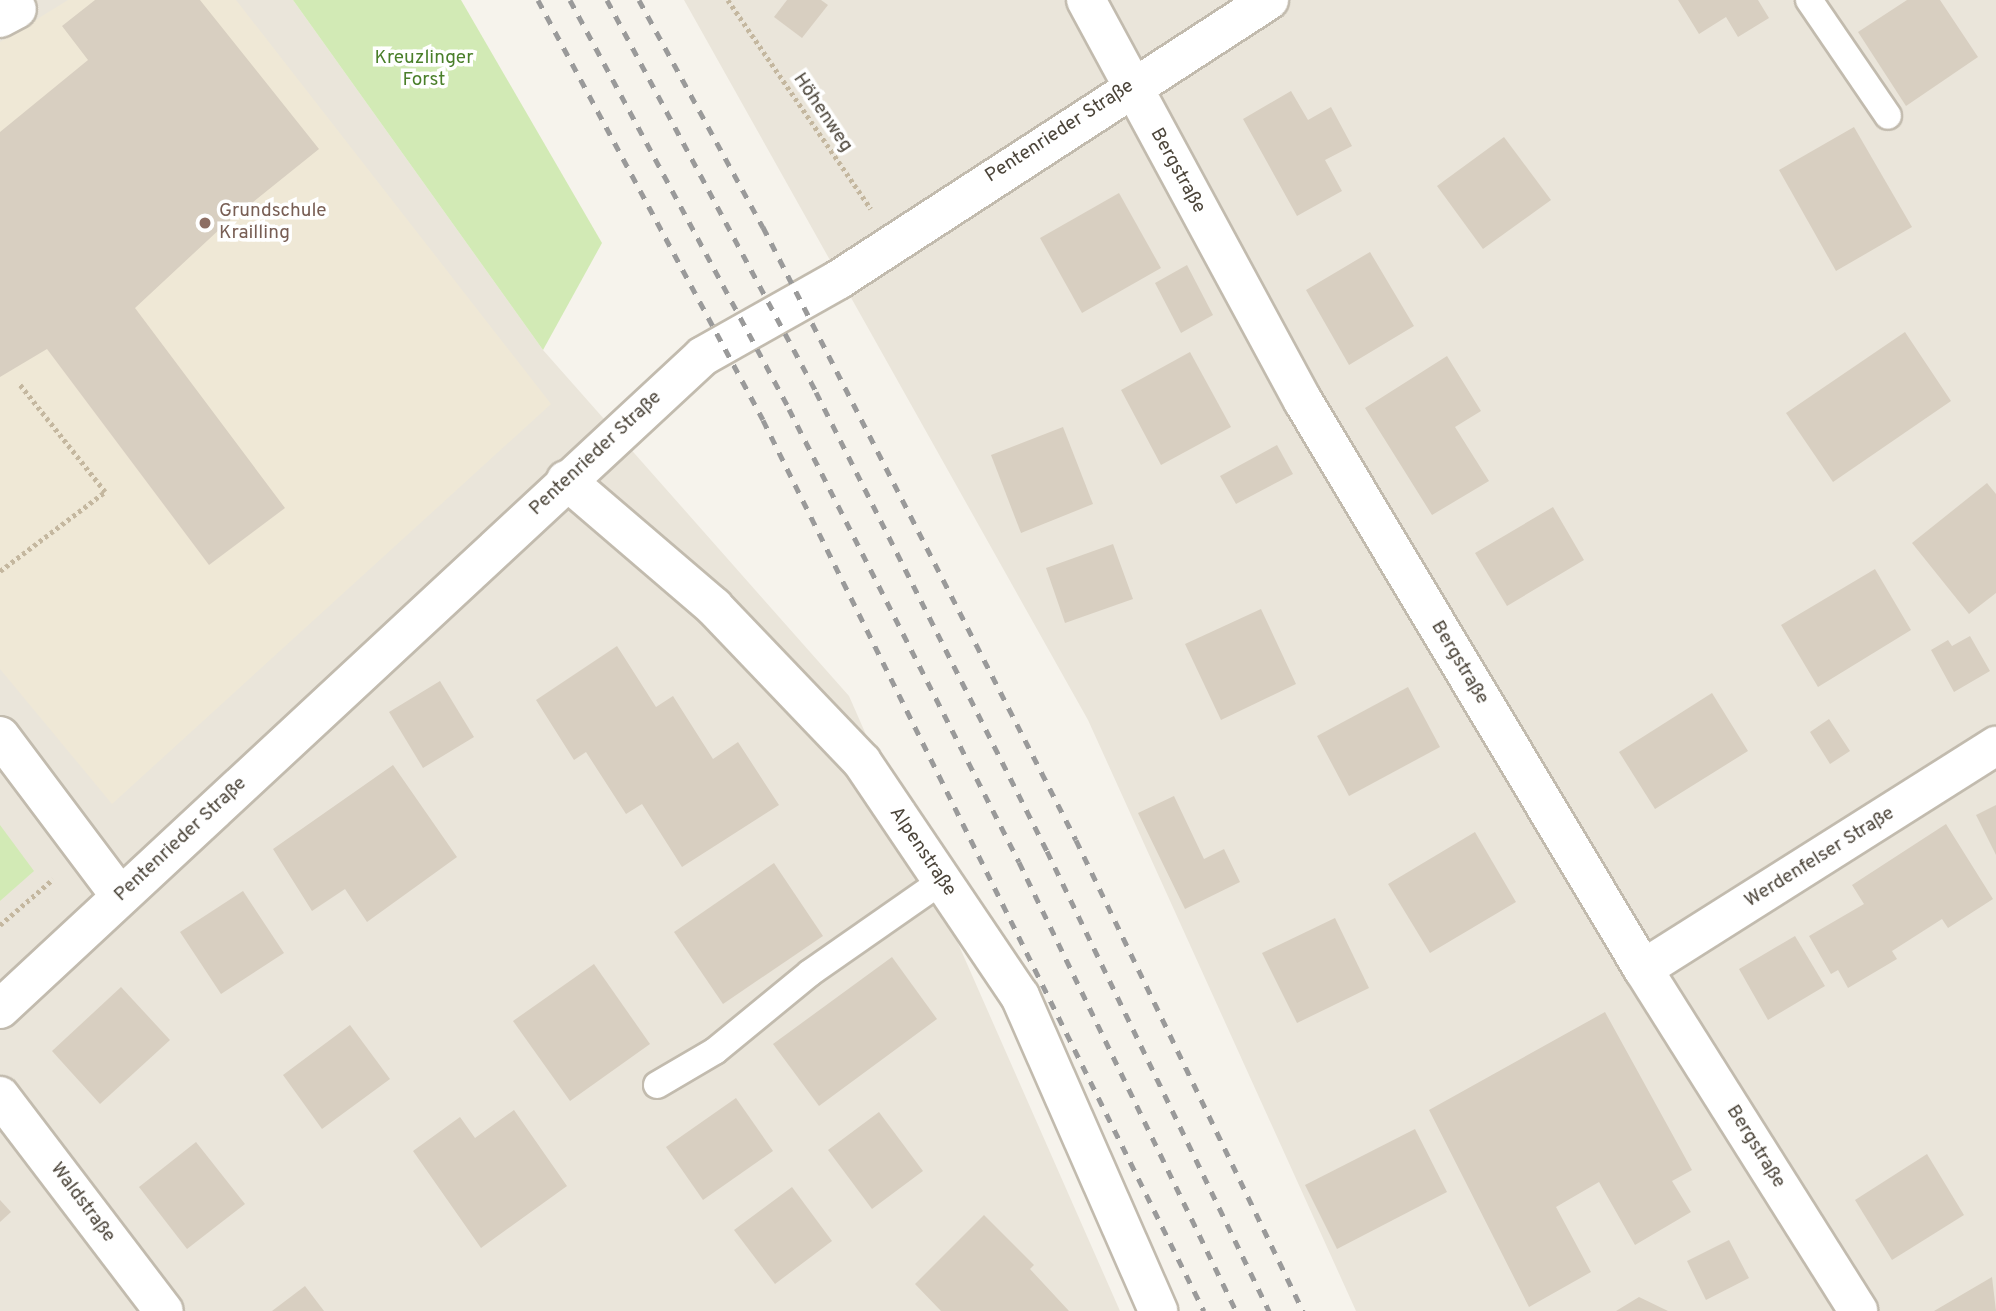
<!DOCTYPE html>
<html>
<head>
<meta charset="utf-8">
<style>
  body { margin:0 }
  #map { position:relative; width:1996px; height:1311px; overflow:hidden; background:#f6f3ec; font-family:Overpass,sans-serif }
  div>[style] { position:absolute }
  .residential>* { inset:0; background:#eae5da }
  .education>* { inset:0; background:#efe8d6 }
  .green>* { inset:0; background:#d2eab5 }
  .building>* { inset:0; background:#d8cfc1 }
  .path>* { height:4.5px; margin-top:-2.25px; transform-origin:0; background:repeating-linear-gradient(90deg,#c4b79f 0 3.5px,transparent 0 7px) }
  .roads { filter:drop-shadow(2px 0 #c2bbae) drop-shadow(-2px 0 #c2bbae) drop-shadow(0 2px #c2bbae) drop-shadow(0 -2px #c2bbae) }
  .service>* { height:26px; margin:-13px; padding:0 13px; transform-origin:13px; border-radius:13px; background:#fff }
  .minor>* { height:38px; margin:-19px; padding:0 19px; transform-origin:19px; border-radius:19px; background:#fff }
  .tertiary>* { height:38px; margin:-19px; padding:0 19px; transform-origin:19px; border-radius:19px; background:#fff }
  .rail>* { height:5px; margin-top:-2.5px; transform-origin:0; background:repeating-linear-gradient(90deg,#9a9a9a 0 9px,transparent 0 18px) }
  .dots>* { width:19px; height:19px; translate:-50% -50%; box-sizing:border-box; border:4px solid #fff; border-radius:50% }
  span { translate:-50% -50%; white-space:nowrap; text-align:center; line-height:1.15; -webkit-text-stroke:7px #fff; paint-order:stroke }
  .park-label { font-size:19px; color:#4a7f2a }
  .street-label { font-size:19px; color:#4b4439 }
  .education-label { font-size:19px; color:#785e54 }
  .left { translate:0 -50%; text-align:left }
</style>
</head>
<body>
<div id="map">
  <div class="residential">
    <div style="clip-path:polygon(0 0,293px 0,543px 350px,849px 696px,1120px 1311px,0 1311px)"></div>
    <div style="clip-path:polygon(684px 0,1996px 0,1996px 1311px,1356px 1311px,1088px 720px)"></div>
  </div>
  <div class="education">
    <div style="clip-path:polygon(68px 0,236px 0,551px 404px,112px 804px,0 669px,0 42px)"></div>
  </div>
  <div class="green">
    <div style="clip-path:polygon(293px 0,461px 0,602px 243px,543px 350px)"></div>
    <div style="clip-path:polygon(0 825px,34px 871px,0 901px)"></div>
  </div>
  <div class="building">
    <div style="clip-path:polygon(95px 0,200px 0,319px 149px,222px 227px,135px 308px,285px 508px,209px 565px,47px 349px,0 377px,0 132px,88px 60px,62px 26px)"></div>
    <div style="clip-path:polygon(787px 0,821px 0,828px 5px,802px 38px,774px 17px)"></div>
    <div style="clip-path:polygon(1678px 0,1758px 0,1769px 18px,1738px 37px,1726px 17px,1699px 34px)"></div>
    <div style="clip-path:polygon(1907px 0,1940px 0,1978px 57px,1906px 106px,1858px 32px)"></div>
    <div style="clip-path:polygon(1291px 91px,1308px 120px,1331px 107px,1352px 146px,1325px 160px,1342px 191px,1297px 216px,1243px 119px)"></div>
    <div style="clip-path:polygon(1854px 127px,1912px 227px,1836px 271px,1779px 170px)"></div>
    <div style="clip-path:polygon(1504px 137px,1551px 200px,1483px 249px,1437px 186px)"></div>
    <div style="clip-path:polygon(1119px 193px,1161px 268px,1082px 313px,1040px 238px)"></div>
    <div style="clip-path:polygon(1370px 252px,1414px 326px,1349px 365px,1306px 290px)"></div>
    <div style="clip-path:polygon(1187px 265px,1213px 315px,1181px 333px,1155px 283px)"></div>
    <div style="clip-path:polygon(1905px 332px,1951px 401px,1833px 482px,1786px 413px)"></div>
    <div style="clip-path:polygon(1190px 352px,1231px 427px,1161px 465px,1121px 390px)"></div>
    <div style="clip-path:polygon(1447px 356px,1481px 411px,1455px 427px,1489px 481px,1432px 515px,1365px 408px)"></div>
    <div style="clip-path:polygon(1063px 427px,1093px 504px,1021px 533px,991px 455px)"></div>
    <div style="clip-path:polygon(1277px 445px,1293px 474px,1236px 504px,1220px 476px)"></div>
    <div style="clip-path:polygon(1987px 483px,1996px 494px,1996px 593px,1969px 614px,1912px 543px)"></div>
    <div style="clip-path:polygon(1553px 507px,1584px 560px,1507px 606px,1475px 553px)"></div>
    <div style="clip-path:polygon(1113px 544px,1133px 599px,1065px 623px,1046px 568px)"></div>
    <div style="clip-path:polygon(1875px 569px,1911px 630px,1818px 687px,1781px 625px)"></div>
    <div style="clip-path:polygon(1261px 609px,1296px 684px,1221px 720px,1185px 644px)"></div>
    <div style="clip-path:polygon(1970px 636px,1990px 671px,1954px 692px,1931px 650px,1948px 640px,1952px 646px)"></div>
    <div style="clip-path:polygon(617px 646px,656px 707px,673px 696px,713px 759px,738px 742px,779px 805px,682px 867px,642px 804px,626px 814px,586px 752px,574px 760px,536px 700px)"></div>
    <div style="clip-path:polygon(440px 681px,474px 737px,423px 768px,389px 712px)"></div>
    <div style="clip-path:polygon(1408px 687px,1440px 747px,1349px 796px,1317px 736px)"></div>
    <div style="clip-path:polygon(1712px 693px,1748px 751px,1655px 809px,1619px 752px)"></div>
    <div style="clip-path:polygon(1829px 719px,1850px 751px,1830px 764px,1810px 732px)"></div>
    <div style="clip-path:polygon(393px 765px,457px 857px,367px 922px,345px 889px,312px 911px,273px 849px)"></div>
    <div style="clip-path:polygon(1174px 796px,1204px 859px,1224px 849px,1240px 882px,1185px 909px,1138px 813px)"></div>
    <div style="clip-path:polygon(1996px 805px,1996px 855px,1976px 815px)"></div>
    <div style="clip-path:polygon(1946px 824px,1993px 899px,1948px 928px,1942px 919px,1892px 951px,1897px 959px,1848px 988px,1838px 970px,1831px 974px,1809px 936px,1864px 904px,1852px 885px)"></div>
    <div style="clip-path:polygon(1475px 832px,1516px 902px,1430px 953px,1388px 884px)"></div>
    <div style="clip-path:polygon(774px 863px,823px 936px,723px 1004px,674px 932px)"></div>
    <div style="clip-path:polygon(243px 891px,284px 953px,221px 994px,180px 932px)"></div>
    <div style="clip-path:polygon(1335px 918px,1369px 988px,1297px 1023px,1262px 953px)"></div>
    <div style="clip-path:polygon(1795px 936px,1825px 986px,1768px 1020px,1739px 969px)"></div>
    <div style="clip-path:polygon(892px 957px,937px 1019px,819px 1106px,773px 1044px)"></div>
    <div style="clip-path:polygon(594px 964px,650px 1044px,570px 1101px,513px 1021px)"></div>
    <div style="clip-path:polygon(121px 987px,170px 1040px,100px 1104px,52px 1051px)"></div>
    <div style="clip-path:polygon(1605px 1012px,1692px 1170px,1672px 1181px,1691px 1212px,1635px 1245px,1599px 1182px,1556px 1207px,1591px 1272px,1529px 1307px,1429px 1110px)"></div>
    <div style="clip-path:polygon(350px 1025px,390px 1079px,322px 1129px,283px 1075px)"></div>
    <div style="clip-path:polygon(736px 1098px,773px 1151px,703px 1200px,666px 1147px)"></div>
    <div style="clip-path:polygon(514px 1110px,567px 1186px,481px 1248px,413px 1151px,460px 1117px,475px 1138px)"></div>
    <div style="clip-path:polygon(879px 1112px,923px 1171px,872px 1209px,828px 1150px)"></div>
    <div style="clip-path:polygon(1415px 1129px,1447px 1192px,1337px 1249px,1305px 1185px)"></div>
    <div style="clip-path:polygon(196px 1142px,245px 1204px,187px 1249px,139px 1187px)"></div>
    <div style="clip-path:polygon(1927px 1154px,1964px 1215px,1892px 1260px,1855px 1200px)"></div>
    <div style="clip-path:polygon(792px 1187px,832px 1241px,775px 1284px,734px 1230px)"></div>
    <div style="clip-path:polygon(0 1200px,11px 1212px,0 1222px)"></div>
    <div style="clip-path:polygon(984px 1215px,1034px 1265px,1030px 1269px,1069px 1311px,941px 1311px,915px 1284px)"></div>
    <div style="clip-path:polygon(1729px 1240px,1749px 1278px,1706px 1300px,1687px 1261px)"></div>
    <div style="clip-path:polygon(1992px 1277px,1996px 1311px,1934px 1311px)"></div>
    <div style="clip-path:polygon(305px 1286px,324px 1311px,272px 1311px)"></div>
    <div style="clip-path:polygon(1639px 1297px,1668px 1311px,1616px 1311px)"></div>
  </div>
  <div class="path">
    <div style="left:728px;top:0;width:253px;rotate:55.6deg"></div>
    <div style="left:0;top:571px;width:131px;rotate:-37deg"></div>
    <div style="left:105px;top:492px;width:137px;rotate:-128.5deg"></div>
    <div style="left:0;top:925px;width:70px;rotate:-41deg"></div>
  </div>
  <div class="roads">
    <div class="service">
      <div style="left:1809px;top:0;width:140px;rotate:55.7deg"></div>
      <div style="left:657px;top:1085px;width:67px;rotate:-30.4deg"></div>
      <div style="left:715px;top:1051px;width:123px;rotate:-39.4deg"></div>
      <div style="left:810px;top:973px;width:161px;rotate:-34.9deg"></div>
    </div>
    <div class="minor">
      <div style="left:1086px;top:0;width:456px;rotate:61.6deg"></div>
      <div style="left:1303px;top:401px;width:662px;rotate:59.1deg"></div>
      <div style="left:1643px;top:969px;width:404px;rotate:57.8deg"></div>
      <div style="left:0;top:18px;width:19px;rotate:-28deg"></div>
      <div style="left:566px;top:480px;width:195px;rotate:40.6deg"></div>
      <div style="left:714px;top:607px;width:214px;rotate:46.3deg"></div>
      <div style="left:862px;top:762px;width:282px;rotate:56deg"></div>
      <div style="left:1020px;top:996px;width:344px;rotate:66.3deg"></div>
      <div style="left:0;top:736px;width:200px;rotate:53.1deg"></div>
      <div style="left:1643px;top:969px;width:418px;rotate:-32.3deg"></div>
      <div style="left:0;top:1096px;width:270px;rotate:52.7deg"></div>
    </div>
    <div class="tertiary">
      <div style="left:0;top:1009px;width:959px;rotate:-42.89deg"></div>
      <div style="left:703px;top:356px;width:155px;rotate:-29.4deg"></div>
      <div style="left:838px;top:280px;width:514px;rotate:-33.01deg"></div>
    </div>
  </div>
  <div class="rail">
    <div style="left:538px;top:0;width:476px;rotate:61.8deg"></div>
    <div style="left:763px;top:420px;width:994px;rotate:63.67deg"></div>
    <div style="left:570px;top:0;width:464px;rotate:61.8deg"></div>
    <div style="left:789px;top:409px;width:508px;rotate:63.08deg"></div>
    <div style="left:1019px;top:862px;width:499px;rotate:64.2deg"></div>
    <div style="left:607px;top:0;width:444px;rotate:61.9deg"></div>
    <div style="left:816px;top:392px;width:514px;rotate:63.29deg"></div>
    <div style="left:1047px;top:851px;width:511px;rotate:64.24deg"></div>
    <div style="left:639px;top:0;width:259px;rotate:61.4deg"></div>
    <div style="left:763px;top:227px;width:688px;rotate:62.95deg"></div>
    <div style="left:1076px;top:840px;width:523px;rotate:64.27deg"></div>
  </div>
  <div class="dots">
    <div style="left:205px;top:223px;background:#8d6e63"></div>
  </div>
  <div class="park-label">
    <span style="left:424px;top:70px">Kreuzlinger<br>Forst</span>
  </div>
  <div class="street-label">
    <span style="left:822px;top:113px;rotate:56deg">Höhenweg</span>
    <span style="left:1060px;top:132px;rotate:-33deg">Pentenrieder Straße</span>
    <span style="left:1177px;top:171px;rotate:61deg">Bergstraße</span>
    <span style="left:596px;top:454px;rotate:-43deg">Pentenrieder Straße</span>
    <span style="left:1459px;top:663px;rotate:59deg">Bergstraße</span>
    <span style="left:181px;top:840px;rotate:-43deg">Pentenrieder Straße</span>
    <span style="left:922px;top:852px;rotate:56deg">Alpenstraße</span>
    <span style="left:1820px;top:858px;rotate:-32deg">Werdenfelser Straße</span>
    <span style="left:1755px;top:1147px;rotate:58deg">Bergstraße</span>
    <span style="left:82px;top:1203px;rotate:53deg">Waldstraße</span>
  </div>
  <div class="education-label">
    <span class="left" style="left:219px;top:223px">Grundschule<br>Krailling</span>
  </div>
</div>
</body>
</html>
